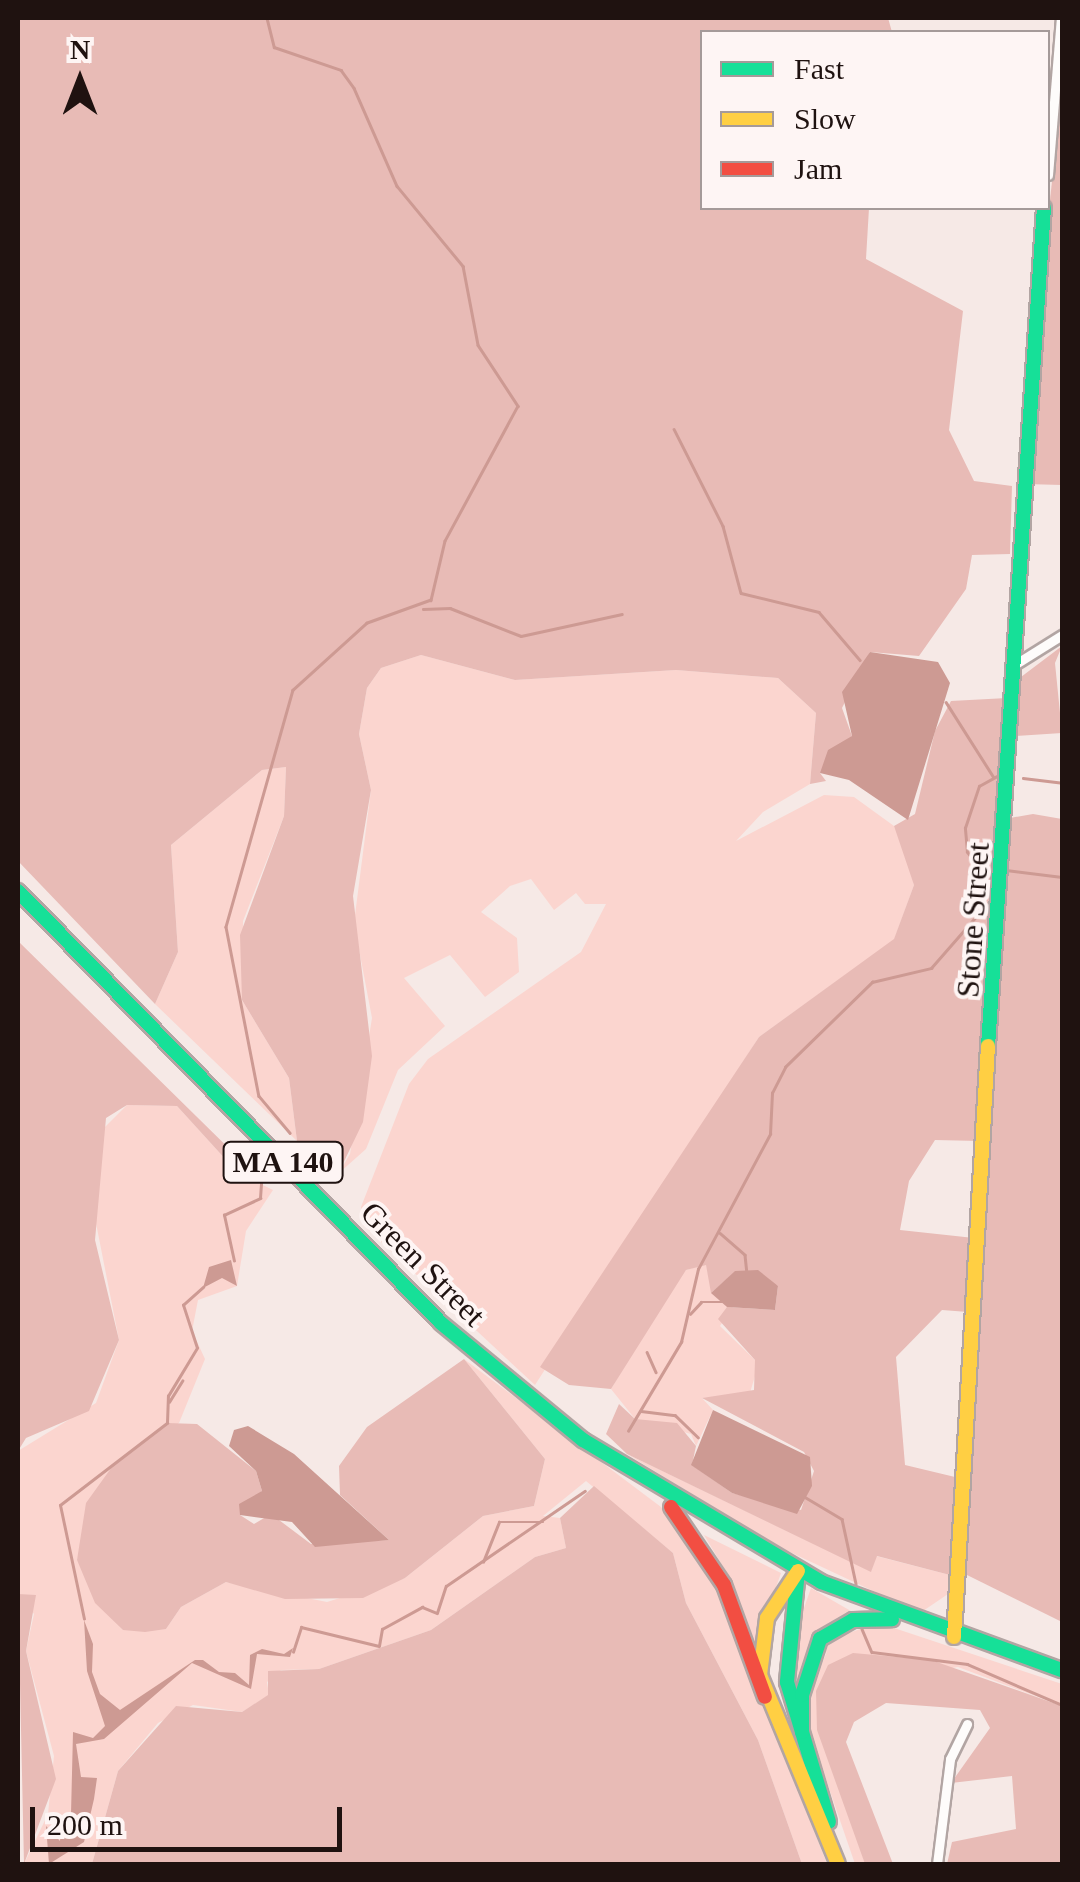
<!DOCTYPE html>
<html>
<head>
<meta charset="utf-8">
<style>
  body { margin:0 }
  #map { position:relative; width:1080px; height:1882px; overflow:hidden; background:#f6e9e6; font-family:"Times New Roman",serif }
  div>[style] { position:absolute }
  .green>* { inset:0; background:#fbd5cf }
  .forest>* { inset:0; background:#e8bbb6 }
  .water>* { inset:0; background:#cd9a93 }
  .stream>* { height:2.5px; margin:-1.25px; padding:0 1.25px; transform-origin:1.25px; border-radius:1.25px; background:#cd9a93 }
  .roads { filter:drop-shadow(2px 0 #b2a5a3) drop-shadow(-2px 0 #b2a5a3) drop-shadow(0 2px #b2a5a3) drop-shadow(0 -2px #b2a5a3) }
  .street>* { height:9px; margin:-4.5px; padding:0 4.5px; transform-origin:4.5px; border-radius:4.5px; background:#fefcfb }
  .fast>* { height:14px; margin:-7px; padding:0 7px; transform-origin:7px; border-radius:7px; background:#16e098 }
  .slow>* { height:14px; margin:-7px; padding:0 7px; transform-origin:7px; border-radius:7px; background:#ffcf43 }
  .jam>* { height:14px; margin:-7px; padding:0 7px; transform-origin:7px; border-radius:7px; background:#f24e42 }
  span { translate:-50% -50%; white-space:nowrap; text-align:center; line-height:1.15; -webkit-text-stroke:8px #fef5f4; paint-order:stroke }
  .shield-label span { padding:2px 8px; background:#fef5f4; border:2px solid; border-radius:8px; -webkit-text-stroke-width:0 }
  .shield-label { font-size:30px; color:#1f1210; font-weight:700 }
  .street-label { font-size:32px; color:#1f1210 }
  .frame { position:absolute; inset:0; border:20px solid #1f1210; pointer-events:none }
  .legend { position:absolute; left:700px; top:30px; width:350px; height:180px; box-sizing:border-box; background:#fef5f4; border:2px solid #a59a99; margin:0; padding:12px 18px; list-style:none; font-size:30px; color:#1f1210 }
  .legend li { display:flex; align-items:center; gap:20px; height:50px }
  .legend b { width:50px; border:2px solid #a59a99 }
  .north { position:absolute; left:30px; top:30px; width:100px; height:100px; -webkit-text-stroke:8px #fef5f4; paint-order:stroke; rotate:0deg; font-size:28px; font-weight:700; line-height:40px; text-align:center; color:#1f1210 }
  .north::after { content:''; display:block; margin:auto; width:35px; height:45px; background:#1f1210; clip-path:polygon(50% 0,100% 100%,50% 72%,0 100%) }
  .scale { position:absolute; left:30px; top:1807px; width:312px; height:45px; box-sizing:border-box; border:5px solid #1f1210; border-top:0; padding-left:12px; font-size:30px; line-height:35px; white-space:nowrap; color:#1f1210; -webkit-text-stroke:8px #fef5f4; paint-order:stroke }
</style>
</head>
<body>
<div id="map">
  <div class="green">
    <div style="clip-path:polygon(421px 655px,515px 680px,676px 670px,778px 678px,816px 713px,810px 784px,763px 812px,736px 841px,824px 795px,854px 797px,894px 826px,910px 858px,914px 885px,894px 940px,759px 1037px,535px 1385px,363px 1225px,361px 1207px,409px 1084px,428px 1059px,581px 952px,606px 904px,585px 904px,576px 893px,554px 910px,531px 879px,510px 886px,481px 912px,517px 938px,519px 972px,485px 997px,450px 955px,404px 978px,445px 1026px,398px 1070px,366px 1149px,338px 1174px,350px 1154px,372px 1018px,354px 923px,371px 790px,359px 734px,367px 688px,381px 668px)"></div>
    <div style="clip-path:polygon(286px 767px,284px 816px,243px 921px,242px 1000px,289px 1078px,297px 1141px,155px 1004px,178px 952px,171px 845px,262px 770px)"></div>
    <div style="clip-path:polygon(127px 1105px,177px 1106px,238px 1173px,273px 1190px,246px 1231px,237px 1286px,198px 1300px,192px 1331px,205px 1359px,179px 1423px,114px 1464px,101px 1484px,77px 1560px,111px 1617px,123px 1630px,166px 1629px,181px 1607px,226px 1582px,327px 1602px,405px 1578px,483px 1516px,534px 1506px,545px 1459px,464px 1359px,661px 1507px,718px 1581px,827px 1864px,802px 1864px,758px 1740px,686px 1603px,673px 1553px,586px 1481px,543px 1516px,560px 1518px,566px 1548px,535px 1557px,431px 1630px,319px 1669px,281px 1670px,267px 1682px,269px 1695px,242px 1712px,193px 1705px,158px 1723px,118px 1771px,92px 1864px,24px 1864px,48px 1814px,54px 1756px,26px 1651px,34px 1614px,18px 1594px,18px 1451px,96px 1403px,119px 1340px,95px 1218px,100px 1132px)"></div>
    <div style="clip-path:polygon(706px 1264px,712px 1292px,758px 1270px,720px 1326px,755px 1360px,755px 1376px,749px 1396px,702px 1398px,713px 1410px,696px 1446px,691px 1434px,635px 1419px,611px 1389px,670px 1289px,686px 1270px)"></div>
    <div style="clip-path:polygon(627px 1454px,871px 1571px,876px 1556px,950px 1575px,948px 1594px,923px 1611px,886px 1597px,775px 1545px)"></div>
    <div style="clip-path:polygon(704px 1535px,781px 1573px,755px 1648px,728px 1575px)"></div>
    <div style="clip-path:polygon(811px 1588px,856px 1614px,797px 1690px,796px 1631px)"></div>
    <div style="clip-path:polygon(879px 1623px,1062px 1684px,1062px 1706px,958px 1667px,816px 1691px,865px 1864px,855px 1864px,811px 1736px,809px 1692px,833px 1638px)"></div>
  </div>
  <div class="forest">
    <div style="clip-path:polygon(18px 18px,888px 18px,892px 32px,702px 32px,702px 208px,869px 208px,866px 259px,963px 311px,949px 430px,974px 481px,1012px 486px,1010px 554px,972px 555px,966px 589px,919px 656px,870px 652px,842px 708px,852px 736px,820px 773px,826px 781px,810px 784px,816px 713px,778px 678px,676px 670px,515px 680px,421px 655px,381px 668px,367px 688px,359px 734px,371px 790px,353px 896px,372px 1056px,363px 1122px,338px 1174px,297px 1141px,289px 1078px,242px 1000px,240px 935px,284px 816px,286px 767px,262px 770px,171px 845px,178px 952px,155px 1004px,18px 861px)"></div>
    <div style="clip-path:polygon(1062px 92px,1062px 485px,1025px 484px,1038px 307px)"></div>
    <div style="clip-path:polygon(1062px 646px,1055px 663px,1062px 733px,1014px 736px,1017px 680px)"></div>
    <div style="clip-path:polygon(1007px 698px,980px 1141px,935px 1140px,909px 1181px,900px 1230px,974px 1238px,968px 1312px,942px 1310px,896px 1357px,905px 1465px,955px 1477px,950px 1575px,877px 1556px,871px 1572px,627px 1454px,606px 1434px,619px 1404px,635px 1419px,677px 1423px,696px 1446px,692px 1465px,732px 1493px,801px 1510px,814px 1471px,804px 1452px,702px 1398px,754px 1390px,755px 1360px,718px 1319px,727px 1307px,775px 1310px,778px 1286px,736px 1271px,711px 1293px,706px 1265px,686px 1270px,611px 1389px,569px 1385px,540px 1367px,759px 1037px,894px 939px,914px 885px,894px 826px,915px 814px,935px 731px,951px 701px)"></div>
    <div style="clip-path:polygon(1033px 814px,1062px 819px,1062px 1622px,965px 1574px,1010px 818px)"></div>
    <div style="clip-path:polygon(18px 941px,255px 1174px,238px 1173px,177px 1106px,127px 1105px,106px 1118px,95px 1240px,119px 1340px,89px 1411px,26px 1438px,18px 1451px)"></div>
    <div style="clip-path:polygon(464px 1359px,545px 1459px,534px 1506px,483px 1516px,405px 1578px,363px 1598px,285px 1599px,226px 1582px,181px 1607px,166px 1629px,145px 1632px,123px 1630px,95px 1603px,77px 1560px,86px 1503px,114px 1464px,167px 1423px,197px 1424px,256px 1471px,262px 1491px,240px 1515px,254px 1524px,271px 1514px,311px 1544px,389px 1540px,340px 1495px,339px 1466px,367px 1427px)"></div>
    <div style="clip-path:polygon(594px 1486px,673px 1553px,686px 1603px,758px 1740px,802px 1864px,92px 1864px,118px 1771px,176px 1706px,242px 1712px,268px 1695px,268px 1671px,319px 1669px,431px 1630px,535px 1557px,566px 1548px,560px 1518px)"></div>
    <div style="clip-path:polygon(18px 1594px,36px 1595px,26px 1651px,56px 1779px,24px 1864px)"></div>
    <div style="clip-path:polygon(853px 1653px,931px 1660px,1062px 1706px,1062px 1864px,947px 1864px,952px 1842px,1016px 1829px,1012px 1776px,951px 1783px,990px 1728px,980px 1710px,886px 1703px,854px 1722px,846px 1742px,893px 1864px,865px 1864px,817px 1730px,816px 1691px,828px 1665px)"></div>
  </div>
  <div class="water">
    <div style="clip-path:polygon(870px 652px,938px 662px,950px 683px,908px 820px,849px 780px,820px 773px,828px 750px,852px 736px,842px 692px)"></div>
    <div style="clip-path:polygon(231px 1260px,237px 1286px,222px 1278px,203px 1288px,209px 1267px)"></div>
    <div style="clip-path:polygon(758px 1270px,778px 1286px,775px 1310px,727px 1307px,711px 1293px,735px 1271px)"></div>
    <div style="clip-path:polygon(713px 1410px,810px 1457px,812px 1486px,797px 1514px,732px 1493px,691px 1465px)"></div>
    <div style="clip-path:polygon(248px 1426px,294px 1454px,389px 1540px,315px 1547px,292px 1522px,240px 1515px,239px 1504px,262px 1491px,256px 1471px,229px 1446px,234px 1430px)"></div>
    <div style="clip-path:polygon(84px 1620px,93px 1644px,92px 1672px,100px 1694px,120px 1710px,195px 1660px,203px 1660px,219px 1672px,235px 1673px,249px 1685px,250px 1655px,262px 1649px,284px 1654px,293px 1648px,290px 1657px,257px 1654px,251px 1689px,192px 1663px,104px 1739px,76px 1744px,81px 1777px,97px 1778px,94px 1799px,84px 1842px,49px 1864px,46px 1826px,60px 1841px,62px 1816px,71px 1814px,73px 1732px,93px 1738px,105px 1726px,87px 1671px)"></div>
  </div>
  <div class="stream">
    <div style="left:267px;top:18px;width:30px;rotate:76deg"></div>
    <div style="left:274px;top:47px;width:71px;rotate:18.9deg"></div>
    <div style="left:341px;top:70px;width:22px;rotate:54deg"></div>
    <div style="left:354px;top:88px;width:107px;rotate:66.3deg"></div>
    <div style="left:397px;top:186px;width:104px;rotate:50.5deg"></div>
    <div style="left:463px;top:266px;width:80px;rotate:79.2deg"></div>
    <div style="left:478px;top:345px;width:73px;rotate:56.7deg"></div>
    <div style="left:518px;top:406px;width:153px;rotate:118.4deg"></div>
    <div style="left:445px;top:541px;width:61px;rotate:103.3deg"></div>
    <div style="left:431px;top:600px;width:68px;rotate:160.2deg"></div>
    <div style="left:367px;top:623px;width:100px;rotate:137.8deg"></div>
    <div style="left:293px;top:690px;width:246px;rotate:105.8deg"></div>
    <div style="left:226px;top:927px;width:172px;rotate:79deg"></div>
    <div style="left:259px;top:1096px;width:48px;rotate:50deg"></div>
    <div style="left:674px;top:429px;width:109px;rotate:63.2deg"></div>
    <div style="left:723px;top:526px;width:69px;rotate:75deg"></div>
    <div style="left:741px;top:593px;width:80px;rotate:13.7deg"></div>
    <div style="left:819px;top:612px;width:63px;rotate:49.5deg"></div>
    <div style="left:423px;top:609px;width:27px;rotate:-2deg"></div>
    <div style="left:450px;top:608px;width:76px;rotate:21.5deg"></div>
    <div style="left:521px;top:636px;width:103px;rotate:-12.3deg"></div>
    <div style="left:946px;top:702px;width:88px;rotate:57.6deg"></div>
    <div style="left:1023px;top:778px;width:39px;rotate:7deg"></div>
    <div style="left:1006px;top:870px;width:56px;rotate:7.1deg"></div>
    <div style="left:991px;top:882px;width:38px;rotate:-129deg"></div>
    <div style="left:967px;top:852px;width:24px;rotate:-95deg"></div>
    <div style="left:965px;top:828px;width:44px;rotate:-71.6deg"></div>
    <div style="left:979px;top:786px;width:23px;rotate:-29deg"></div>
    <div style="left:1062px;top:951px;width:22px;rotate:90deg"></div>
    <div style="left:720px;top:1233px;width:33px;rotate:41deg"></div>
    <div style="left:745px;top:1255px;width:18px;rotate:84deg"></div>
    <div style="left:234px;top:1261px;width:47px;rotate:-102.3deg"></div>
    <div style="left:224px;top:1215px;width:40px;rotate:-25deg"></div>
    <div style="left:260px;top:1198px;width:27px;rotate:-86deg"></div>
    <div style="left:690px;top:1314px;width:16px;rotate:-47deg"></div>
    <div style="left:701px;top:1302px;width:24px"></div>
    <div style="left:647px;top:1352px;width:22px;rotate:66deg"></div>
    <div style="left:169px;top:1402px;width:25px;rotate:-58deg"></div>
    <div style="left:641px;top:1411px;width:34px;rotate:7deg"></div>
    <div style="left:675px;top:1415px;width:32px;rotate:44deg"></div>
    <div style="left:628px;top:1431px;width:104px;rotate:-59.2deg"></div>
    <div style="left:681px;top:1342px;width:75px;rotate:-76.9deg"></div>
    <div style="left:698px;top:1269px;width:153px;rotate:-61.9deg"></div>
    <div style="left:770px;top:1134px;width:41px;rotate:-87.2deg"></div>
    <div style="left:772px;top:1093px;width:29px;rotate:-63deg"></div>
    <div style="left:785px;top:1067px;width:122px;rotate:-44.3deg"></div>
    <div style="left:872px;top:982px;width:61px;rotate:-13.3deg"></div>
    <div style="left:931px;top:968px;width:86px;rotate:-48.8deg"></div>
    <div style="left:805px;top:1497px;width:43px;rotate:30.7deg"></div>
    <div style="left:842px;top:1519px;width:66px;rotate:77.8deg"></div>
    <div style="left:483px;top:1562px;width:43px;rotate:-68.2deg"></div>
    <div style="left:499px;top:1522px;width:44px"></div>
    <div style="left:84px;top:1619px;width:116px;rotate:-101.9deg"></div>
    <div style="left:60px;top:1505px;width:135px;rotate:-37.5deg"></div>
    <div style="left:167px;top:1423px;width:27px;rotate:-88deg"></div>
    <div style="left:168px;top:1396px;width:56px;rotate:-58.9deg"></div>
    <div style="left:197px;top:1348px;width:45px;rotate:-108deg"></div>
    <div style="left:183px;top:1305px;width:27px;rotate:-42deg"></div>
    <div style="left:862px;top:1629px;width:25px;rotate:67deg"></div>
    <div style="left:872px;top:1652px;width:96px;rotate:7.2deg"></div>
    <div style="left:967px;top:1664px;width:103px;rotate:23.3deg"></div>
    <div style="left:293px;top:1652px;width:26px;rotate:-72deg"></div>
    <div style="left:301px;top:1627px;width:80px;rotate:13.7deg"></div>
    <div style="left:379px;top:1646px;width:17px;rotate:-80deg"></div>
    <div style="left:382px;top:1629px;width:46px;rotate:-28.8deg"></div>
    <div style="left:422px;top:1607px;width:16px;rotate:22deg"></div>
    <div style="left:437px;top:1613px;width:28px;rotate:-72deg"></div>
    <div style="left:446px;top:1586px;width:168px;rotate:-34.4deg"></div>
  </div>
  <div class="roads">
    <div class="street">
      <div style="left:1048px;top:175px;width:158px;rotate:-85.3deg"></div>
      <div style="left:1014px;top:665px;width:57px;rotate:-32deg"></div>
      <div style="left:937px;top:1864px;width:106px;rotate:-82.9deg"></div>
      <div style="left:950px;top:1759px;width:39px;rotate:-64deg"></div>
    </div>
    <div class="fast">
      <div style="left:18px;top:891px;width:605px;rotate:45.6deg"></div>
      <div style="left:441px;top:1323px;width:184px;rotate:39.5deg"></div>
      <div style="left:583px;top:1440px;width:277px;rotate:30.8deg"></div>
      <div style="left:821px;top:1582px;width:257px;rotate:20.1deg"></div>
      <div style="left:988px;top:1046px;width:840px;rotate:-86.18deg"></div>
      <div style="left:798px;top:1571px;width:112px;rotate:95.7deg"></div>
      <div style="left:787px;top:1682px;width:146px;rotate:73.3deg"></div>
      <div style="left:802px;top:1732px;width:37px;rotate:-90deg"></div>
      <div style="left:802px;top:1695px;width:59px;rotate:-72.2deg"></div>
      <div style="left:820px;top:1639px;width:38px;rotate:-30deg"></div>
      <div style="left:853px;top:1620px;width:39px;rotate:-1deg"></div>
    </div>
    <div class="slow">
      <div style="left:798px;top:1571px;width:56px;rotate:123.4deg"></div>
      <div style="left:767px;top:1618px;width:57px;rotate:97deg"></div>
      <div style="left:760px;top:1675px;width:204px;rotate:67.6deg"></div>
      <div style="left:954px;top:1637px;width:592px;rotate:-86.71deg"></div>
    </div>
    <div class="jam">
      <div style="left:671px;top:1507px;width:94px;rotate:55.8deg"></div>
      <div style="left:724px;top:1585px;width:119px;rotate:69.9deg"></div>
    </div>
  </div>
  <div class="shield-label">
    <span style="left:283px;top:1162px">MA 140</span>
  </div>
  <div class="street-label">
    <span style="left:973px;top:920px;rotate:-86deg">Stone Street</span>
    <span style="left:423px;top:1264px;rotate:45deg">Green Street</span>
  </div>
  <div class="frame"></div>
  <ul class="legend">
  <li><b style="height:12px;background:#16e098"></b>Fast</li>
  <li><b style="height:12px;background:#ffcf43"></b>Slow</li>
  <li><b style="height:12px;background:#f24e42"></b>Jam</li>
  </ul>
  <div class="north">N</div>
  <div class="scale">200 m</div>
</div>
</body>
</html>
